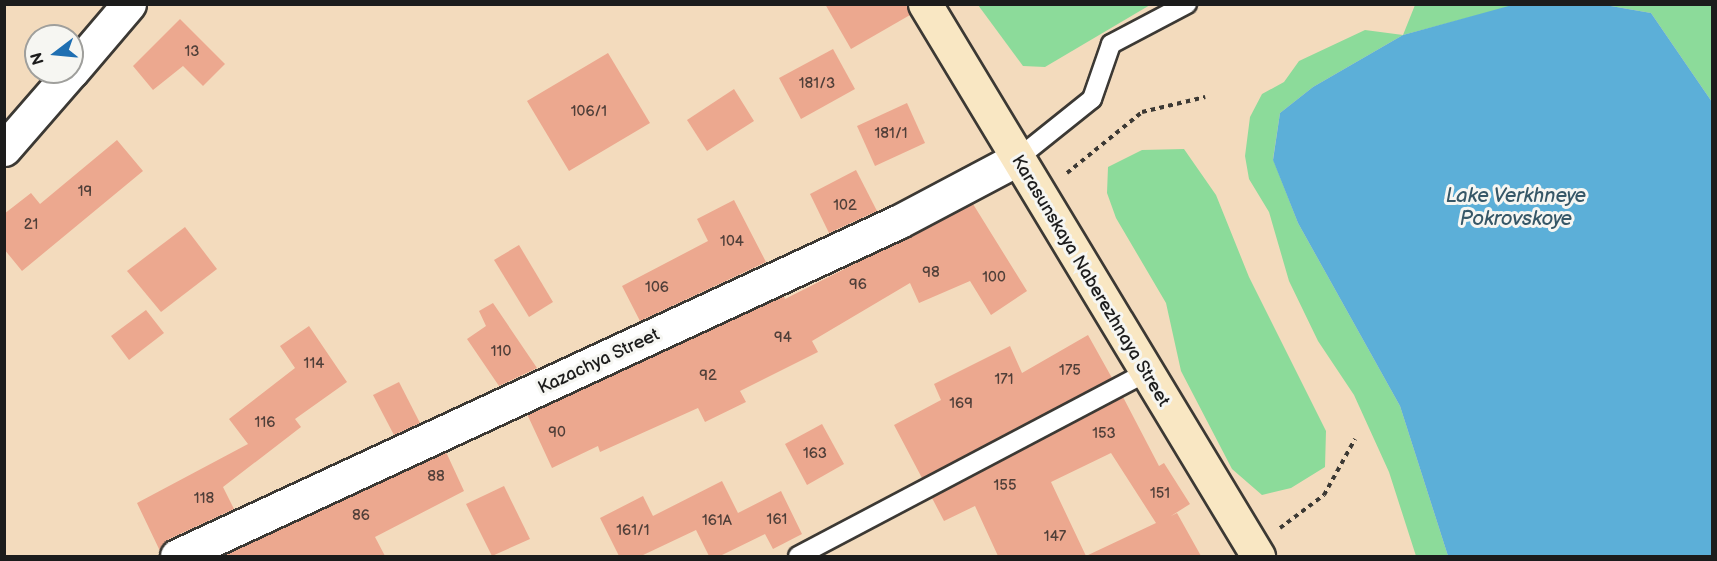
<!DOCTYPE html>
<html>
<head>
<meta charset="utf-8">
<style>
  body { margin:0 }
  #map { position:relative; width:1717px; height:561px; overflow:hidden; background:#f3dbbd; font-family:"Balsamiq Sans",sans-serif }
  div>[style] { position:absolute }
  .green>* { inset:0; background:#8cdb9a }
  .water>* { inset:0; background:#5cafd8 }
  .building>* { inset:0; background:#eca88f }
  .path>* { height:4px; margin-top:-2px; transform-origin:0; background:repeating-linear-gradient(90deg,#3c3934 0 4.5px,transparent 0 9px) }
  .roads { filter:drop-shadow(2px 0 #3c3934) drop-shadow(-2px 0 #3c3934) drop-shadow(0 2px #3c3934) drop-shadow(0 -2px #3c3934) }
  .lane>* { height:18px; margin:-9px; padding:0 9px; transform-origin:9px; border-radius:9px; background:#fff }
  .street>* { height:33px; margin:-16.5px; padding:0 16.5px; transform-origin:16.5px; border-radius:16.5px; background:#fff }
  .secondary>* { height:33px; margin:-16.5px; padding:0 16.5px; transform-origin:16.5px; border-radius:16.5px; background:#f9e7c3 }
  span { translate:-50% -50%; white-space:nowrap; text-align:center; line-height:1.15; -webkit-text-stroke:6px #f6f6f2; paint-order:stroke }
  .number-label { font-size:15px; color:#503f39 }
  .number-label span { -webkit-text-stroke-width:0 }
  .street-label { font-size:18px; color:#1c1c1c }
  .water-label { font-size:20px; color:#365767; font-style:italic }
  .frame { position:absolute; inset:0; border:6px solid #1c1c1c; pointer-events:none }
  .north { position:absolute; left:24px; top:24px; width:60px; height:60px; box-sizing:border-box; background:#f6f6f2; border:2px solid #9f9f9c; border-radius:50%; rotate:254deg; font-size:16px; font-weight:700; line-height:24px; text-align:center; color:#1c1c1c }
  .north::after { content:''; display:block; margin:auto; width:21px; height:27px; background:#1f6fb2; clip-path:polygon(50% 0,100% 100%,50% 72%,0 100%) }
</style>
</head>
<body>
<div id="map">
  <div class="green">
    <div style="clip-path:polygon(978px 5px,1150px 5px,1045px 67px,1023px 66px)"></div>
    <div style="clip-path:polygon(1415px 5px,1516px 5px,1403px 35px,1313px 87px,1280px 113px,1273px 159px,1298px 223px,1400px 406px,1448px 556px,1416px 556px,1389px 472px,1354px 395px,1318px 341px,1289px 281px,1269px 212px,1249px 179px,1245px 156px,1250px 117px,1262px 94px,1284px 82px,1299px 61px,1365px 30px,1403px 35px)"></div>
    <div style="clip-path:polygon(1605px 5px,1712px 5px,1712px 102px,1651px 13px)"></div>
    <div style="clip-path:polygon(1184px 149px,1216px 195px,1249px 277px,1326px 431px,1325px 467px,1291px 488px,1262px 495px,1232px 469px,1181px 371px,1166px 303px,1116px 218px,1107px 193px,1108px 167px,1142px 150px)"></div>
  </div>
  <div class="water">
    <div style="clip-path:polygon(1516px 4px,1605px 5px,1651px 13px,1712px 102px,1712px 556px,1448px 556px,1400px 406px,1298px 223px,1273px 160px,1280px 113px,1313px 87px,1403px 35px)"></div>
  </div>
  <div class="building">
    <div style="clip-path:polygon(825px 4px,906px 4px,910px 15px,851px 49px)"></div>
    <div style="clip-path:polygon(180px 19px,225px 64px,203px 86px,183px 66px,153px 90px,133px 66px)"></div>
    <div style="clip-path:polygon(833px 49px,855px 89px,801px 119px,779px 78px)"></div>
    <div style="clip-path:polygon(608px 53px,650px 123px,569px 171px,527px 101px)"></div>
    <div style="clip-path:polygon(734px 89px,754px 121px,707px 151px,687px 120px)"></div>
    <div style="clip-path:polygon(907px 103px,925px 143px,875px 166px,857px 126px)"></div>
    <div style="clip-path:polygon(117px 140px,143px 171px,22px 271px,4px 249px,4px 214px,31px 193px,40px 204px)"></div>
    <div style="clip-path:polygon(856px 170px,877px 211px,829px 233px,810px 194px)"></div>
    <div style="clip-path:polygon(734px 200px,766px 262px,640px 321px,622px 286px,708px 241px,697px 219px)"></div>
    <div style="clip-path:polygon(973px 204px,1027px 291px,991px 315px,970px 281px,919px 303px,910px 283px,812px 341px,818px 352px,740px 391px,746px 402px,705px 422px,698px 408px,600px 452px,598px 446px,552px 468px,527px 414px,784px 296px,785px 299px)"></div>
    <div style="clip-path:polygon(185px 227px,217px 269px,161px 312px,127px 271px)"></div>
    <div style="clip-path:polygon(519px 245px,553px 302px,529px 317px,494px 260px)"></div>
    <div style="clip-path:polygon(493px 303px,537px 368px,499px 386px,467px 339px,486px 326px,479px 311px)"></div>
    <div style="clip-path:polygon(146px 310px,164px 333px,129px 360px,111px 336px)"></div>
    <div style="clip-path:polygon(309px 326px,347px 382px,295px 419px,301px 427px,223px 487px,234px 509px,169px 539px,160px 551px,137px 503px,248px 444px,229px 419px,295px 368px,280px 346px)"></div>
    <div style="clip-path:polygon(1088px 335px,1112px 378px,922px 478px,894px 425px,941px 400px,934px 384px,1010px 346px,1022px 373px)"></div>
    <div style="clip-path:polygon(399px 382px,420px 423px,394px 435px,373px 395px)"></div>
    <div style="clip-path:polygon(evenodd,1123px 397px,1159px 466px,1164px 463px,1190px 504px,1171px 516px,1177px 513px,1201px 556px,998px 556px,975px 506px,944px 521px,932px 498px,1123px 397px,1111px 453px,1156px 523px,1086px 556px,1051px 482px,1111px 453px)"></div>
    <div style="clip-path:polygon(822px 424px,844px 464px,807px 485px,785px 444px)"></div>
    <div style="clip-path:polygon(446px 452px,464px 491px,375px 537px,385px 556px,221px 556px)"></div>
    <div style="clip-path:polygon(722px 481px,738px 513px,781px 491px,802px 534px,773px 549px,765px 534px,720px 556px,709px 556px,696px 530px,641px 556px,619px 556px,600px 518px,643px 496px,653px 516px)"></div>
    <div style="clip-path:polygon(504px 486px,530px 539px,492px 556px,466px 504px)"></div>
  </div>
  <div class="path">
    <div style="left:1067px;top:173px;width:97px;rotate:-39.1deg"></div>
    <div style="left:1142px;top:112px;width:65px;rotate:-13.4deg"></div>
    <div style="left:1280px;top:528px;width:55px;rotate:-36.9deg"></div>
    <div style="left:1324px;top:495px;width:64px;rotate:-61deg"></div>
  </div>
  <div class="roads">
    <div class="lane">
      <div style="left:1017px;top:159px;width:96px;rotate:-38.7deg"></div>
      <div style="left:1092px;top:99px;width:58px;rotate:-70.9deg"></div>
      <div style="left:1111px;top:44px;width:86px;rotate:-27.8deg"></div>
      <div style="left:798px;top:556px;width:392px;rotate:-27.8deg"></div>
    </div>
    <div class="street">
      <div style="left:72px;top:71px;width:88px;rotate:-49.6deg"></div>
      <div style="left:4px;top:149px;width:102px;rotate:-49deg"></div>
      <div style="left:177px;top:556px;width:795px;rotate:-24.86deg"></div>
      <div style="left:898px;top:222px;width:135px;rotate:-27.9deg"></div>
    </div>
    <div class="secondary">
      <div style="left:925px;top:4px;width:645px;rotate:58.9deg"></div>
    </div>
  </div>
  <div class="number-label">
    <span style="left:192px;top:52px">13</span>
    <span style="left:817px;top:84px">181/3</span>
    <span style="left:589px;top:112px">106/1</span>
    <span style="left:891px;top:134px">181/1</span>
    <span style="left:85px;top:192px">19</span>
    <span style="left:845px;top:206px">102</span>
    <span style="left:31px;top:225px">21</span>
    <span style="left:732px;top:242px">104</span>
    <span style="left:931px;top:273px">98</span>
    <span style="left:994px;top:278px">100</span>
    <span style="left:858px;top:285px">96</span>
    <span style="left:657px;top:288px">106</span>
    <span style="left:783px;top:338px">94</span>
    <span style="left:501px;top:352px">110</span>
    <span style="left:314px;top:364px">114</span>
    <span style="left:1070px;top:371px">175</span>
    <span style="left:708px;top:376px">92</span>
    <span style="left:1004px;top:380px">171</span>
    <span style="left:961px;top:404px">169</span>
    <span style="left:265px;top:423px">116</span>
    <span style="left:557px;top:433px">90</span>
    <span style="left:1104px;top:434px">153</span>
    <span style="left:815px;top:454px">163</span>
    <span style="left:436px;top:477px">88</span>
    <span style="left:1005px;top:486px">155</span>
    <span style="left:1160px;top:494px">151</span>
    <span style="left:204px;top:499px">118</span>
    <span style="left:361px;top:516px">86</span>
    <span style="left:777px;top:520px">161</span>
    <span style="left:717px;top:521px">161А</span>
    <span style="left:633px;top:531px">161/1</span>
    <span style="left:1055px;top:537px">147</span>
  </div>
  <div class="street-label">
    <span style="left:1090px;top:281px;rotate:59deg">Karasunskaya Naberezhnaya Street</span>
    <span style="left:599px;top:362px;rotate:-25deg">Kazachya Street</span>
  </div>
  <div class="water-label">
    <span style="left:1516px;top:208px">Lake Verkhneye<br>Pokrovskoye</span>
  </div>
  <div class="frame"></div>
  <div class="north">N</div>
</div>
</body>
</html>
